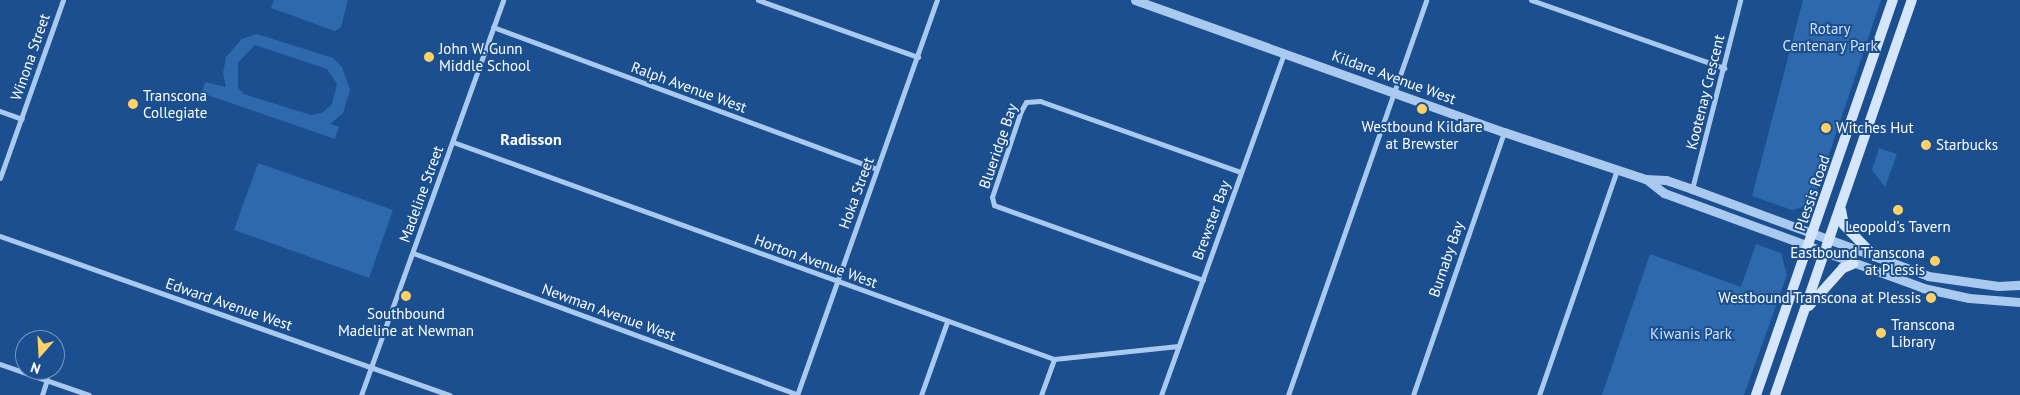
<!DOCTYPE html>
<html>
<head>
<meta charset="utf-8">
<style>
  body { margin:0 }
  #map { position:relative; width:2020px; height:395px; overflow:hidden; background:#1b4f8f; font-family:"PT Sans",sans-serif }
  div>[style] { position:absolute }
  .green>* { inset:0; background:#2e69ad }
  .minor>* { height:5px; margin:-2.5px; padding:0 2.5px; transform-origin:2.5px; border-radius:2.5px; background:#a9c9ee }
  .tertiary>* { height:9px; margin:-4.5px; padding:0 4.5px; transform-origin:4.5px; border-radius:4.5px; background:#a9c9ee }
  .secondary>* { height:10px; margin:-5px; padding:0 5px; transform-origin:5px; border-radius:5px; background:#d6e6fa }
  .dots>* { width:14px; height:14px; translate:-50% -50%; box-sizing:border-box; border:2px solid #1b4f8f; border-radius:50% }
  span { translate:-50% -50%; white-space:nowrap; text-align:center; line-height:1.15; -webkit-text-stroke:4px #1b4f8f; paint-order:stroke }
  .park-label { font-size:15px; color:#cfe3fa }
  .poi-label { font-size:15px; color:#fff }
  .left { translate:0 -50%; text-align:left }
  .right { translate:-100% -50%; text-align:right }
  .street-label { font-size:15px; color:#fff }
  .neighbourhood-label { font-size:16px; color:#fff; font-weight:700 }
  .north { position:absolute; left:15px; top:330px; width:50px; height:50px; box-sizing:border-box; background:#1b4f8f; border:1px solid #7695bc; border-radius:50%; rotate:199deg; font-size:14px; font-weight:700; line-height:20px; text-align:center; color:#fff }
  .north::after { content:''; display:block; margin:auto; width:18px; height:22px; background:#ffd166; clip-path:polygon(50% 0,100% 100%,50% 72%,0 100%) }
</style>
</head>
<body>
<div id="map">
  <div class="green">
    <div style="clip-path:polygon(274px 0,348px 0,341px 27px,335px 31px,271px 8px)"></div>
    <div style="clip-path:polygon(1803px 0,1881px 0,1814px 199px,1800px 208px,1792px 210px,1752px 196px)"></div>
    <div style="clip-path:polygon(evenodd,257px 34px,333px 58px,342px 67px,350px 90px,343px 113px,330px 124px,339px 127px,335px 139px,202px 93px,205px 82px,226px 87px,223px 73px,226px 57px,242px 39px,257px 34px,255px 45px,327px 69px,337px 84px,332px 104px,322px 113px,311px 115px,244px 94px,238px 88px,238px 63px,255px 45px)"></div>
    <div style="clip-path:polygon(1879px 148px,1897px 154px,1885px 187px,1872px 170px)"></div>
    <div style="clip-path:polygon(258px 163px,393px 210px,369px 278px,234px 230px)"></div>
    <div style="clip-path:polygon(1756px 244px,1781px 253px,1787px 275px,1744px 395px,1602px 395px,1650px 254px,1741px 287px)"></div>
  </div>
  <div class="minor">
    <div style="left:758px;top:0;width:170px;rotate:19.6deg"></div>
    <div style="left:1531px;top:0;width:205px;rotate:19.4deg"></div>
    <div style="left:493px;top:27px;width:409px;rotate:20.3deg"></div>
    <div style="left:0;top:111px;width:23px;rotate:20deg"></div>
    <div style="left:453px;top:142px;width:639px;rotate:19.85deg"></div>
    <div style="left:1054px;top:359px;width:125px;rotate:-6deg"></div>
    <div style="left:0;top:178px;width:189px;rotate:-70.5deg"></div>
    <div style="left:1692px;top:189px;width:195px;rotate:-75.7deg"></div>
    <div style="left:0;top:236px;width:477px;rotate:19.5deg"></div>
    <div style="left:413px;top:253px;width:409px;rotate:20.2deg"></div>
    <div style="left:1203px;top:280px;width:222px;rotate:-160.3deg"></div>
    <div style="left:994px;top:205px;width:8px;rotate:-104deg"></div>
    <div style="left:992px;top:197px;width:91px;rotate:-71.4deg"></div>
    <div style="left:1021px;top:111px;width:10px;rotate:-61deg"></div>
    <div style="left:1026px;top:102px;width:14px;rotate:-4deg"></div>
    <div style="left:1040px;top:101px;width:213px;rotate:19.5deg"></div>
    <div style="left:0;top:364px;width:94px;rotate:19.2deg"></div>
    <div style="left:42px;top:395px;width:16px;rotate:-72deg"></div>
    <div style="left:361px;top:395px;width:420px;rotate:-70.2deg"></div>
    <div style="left:797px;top:395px;width:419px;rotate:-70.5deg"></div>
    <div style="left:921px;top:395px;width:77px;rotate:-70.4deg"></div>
    <div style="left:1041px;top:395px;width:38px;rotate:-70deg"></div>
    <div style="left:1161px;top:395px;width:363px;rotate:-70.2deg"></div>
    <div style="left:1288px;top:395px;width:418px;rotate:-70.7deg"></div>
    <div style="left:1413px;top:395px;width:278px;rotate:-70.9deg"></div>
    <div style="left:1539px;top:395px;width:238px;rotate:-70.9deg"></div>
  </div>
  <div class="tertiary">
    <div style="left:1135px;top:0;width:392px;rotate:19.7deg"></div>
    <div style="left:1504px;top:132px;width:149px;rotate:18.4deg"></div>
    <div style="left:1645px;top:179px;width:21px;rotate:3deg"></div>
    <div style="left:1666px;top:180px;width:28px;rotate:19deg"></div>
    <div style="left:1692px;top:189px;width:252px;rotate:20.2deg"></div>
    <div style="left:1928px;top:276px;width:71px;rotate:8.1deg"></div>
    <div style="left:1998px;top:286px;width:22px;rotate:-3deg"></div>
    <div style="left:1646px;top:179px;width:23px;rotate:38deg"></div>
    <div style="left:1664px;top:193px;width:276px;rotate:20.1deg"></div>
    <div style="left:1923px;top:288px;width:47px;rotate:12.3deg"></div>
    <div style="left:1969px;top:298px;width:51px;rotate:4.5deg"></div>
  </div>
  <div class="secondary">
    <div style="left:1841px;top:210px;width:15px;rotate:79deg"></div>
    <div style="left:1844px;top:225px;width:43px;rotate:45.9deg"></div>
    <div style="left:1809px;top:306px;width:51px;rotate:-48.2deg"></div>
    <div style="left:1843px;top:268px;width:11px;rotate:-22deg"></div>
    <div style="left:1756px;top:395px;width:418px;rotate:-70.9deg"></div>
    <div style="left:1775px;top:395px;width:418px;rotate:-70.9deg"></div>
  </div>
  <div class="dots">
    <div style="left:429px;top:57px;background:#ffd166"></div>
    <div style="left:133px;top:104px;background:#ffd166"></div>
    <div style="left:1422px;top:109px;background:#ffd166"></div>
    <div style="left:1826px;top:128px;background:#ffd166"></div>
    <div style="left:1926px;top:145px;background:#ffd166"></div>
    <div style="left:1898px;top:210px;background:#ffd166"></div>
    <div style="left:1935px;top:261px;background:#ffd166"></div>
    <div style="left:406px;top:296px;background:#ffd166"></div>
    <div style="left:1931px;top:298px;background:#ffd166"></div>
    <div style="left:1881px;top:333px;background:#ffd166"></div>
  </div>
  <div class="park-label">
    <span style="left:1830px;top:37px">Rotary<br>Centenary Park</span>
    <span style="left:1691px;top:334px">Kiwanis Park</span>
  </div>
  <div class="poi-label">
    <span class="left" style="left:439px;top:57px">John W. Gunn<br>Middle School</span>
    <span class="left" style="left:143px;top:104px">Transcona<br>Collegiate</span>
    <span style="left:1422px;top:135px">Westbound Kildare<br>at Brewster</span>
    <span class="left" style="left:1836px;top:128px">Witches Hut</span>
    <span class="left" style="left:1936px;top:145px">Starbucks</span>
    <span style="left:1898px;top:227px">Leopold's Tavern</span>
    <span class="right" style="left:1925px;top:261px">Eastbound Transcona<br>at Plessis</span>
    <span class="right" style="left:1921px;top:298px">Westbound Transcona at Plessis</span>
    <span style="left:406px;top:322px">Southbound<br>Madeline at Newman</span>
    <span class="left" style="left:1891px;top:333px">Transcona<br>Library</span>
  </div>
  <div class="street-label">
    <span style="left:30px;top:57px;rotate:-71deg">Winona Street</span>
    <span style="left:1394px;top:77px;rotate:20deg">Kildare Avenue West</span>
    <span style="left:689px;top:87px;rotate:20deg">Ralph Avenue West</span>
    <span style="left:1705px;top:92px;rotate:-76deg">Kootenay Crescent</span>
    <span style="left:998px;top:146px;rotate:-71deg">Blueridge Bay</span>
    <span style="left:856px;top:193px;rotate:-70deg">Hoka Street</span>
    <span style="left:1812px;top:193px;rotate:-71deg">Plessis Road</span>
    <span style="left:421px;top:194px;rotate:-70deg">Madeline Street</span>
    <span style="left:1211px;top:220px;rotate:-70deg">Brewster Bay</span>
    <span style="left:1446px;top:259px;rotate:-71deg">Burnaby Bay</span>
    <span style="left:816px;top:261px;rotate:20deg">Horton Avenue West</span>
    <span style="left:229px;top:304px;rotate:19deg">Edward Avenue West</span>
    <span style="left:609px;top:312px;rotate:20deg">Newman Avenue West</span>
  </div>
  <div class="neighbourhood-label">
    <span style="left:531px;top:139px">Radisson</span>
  </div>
  <div class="north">N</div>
</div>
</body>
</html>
